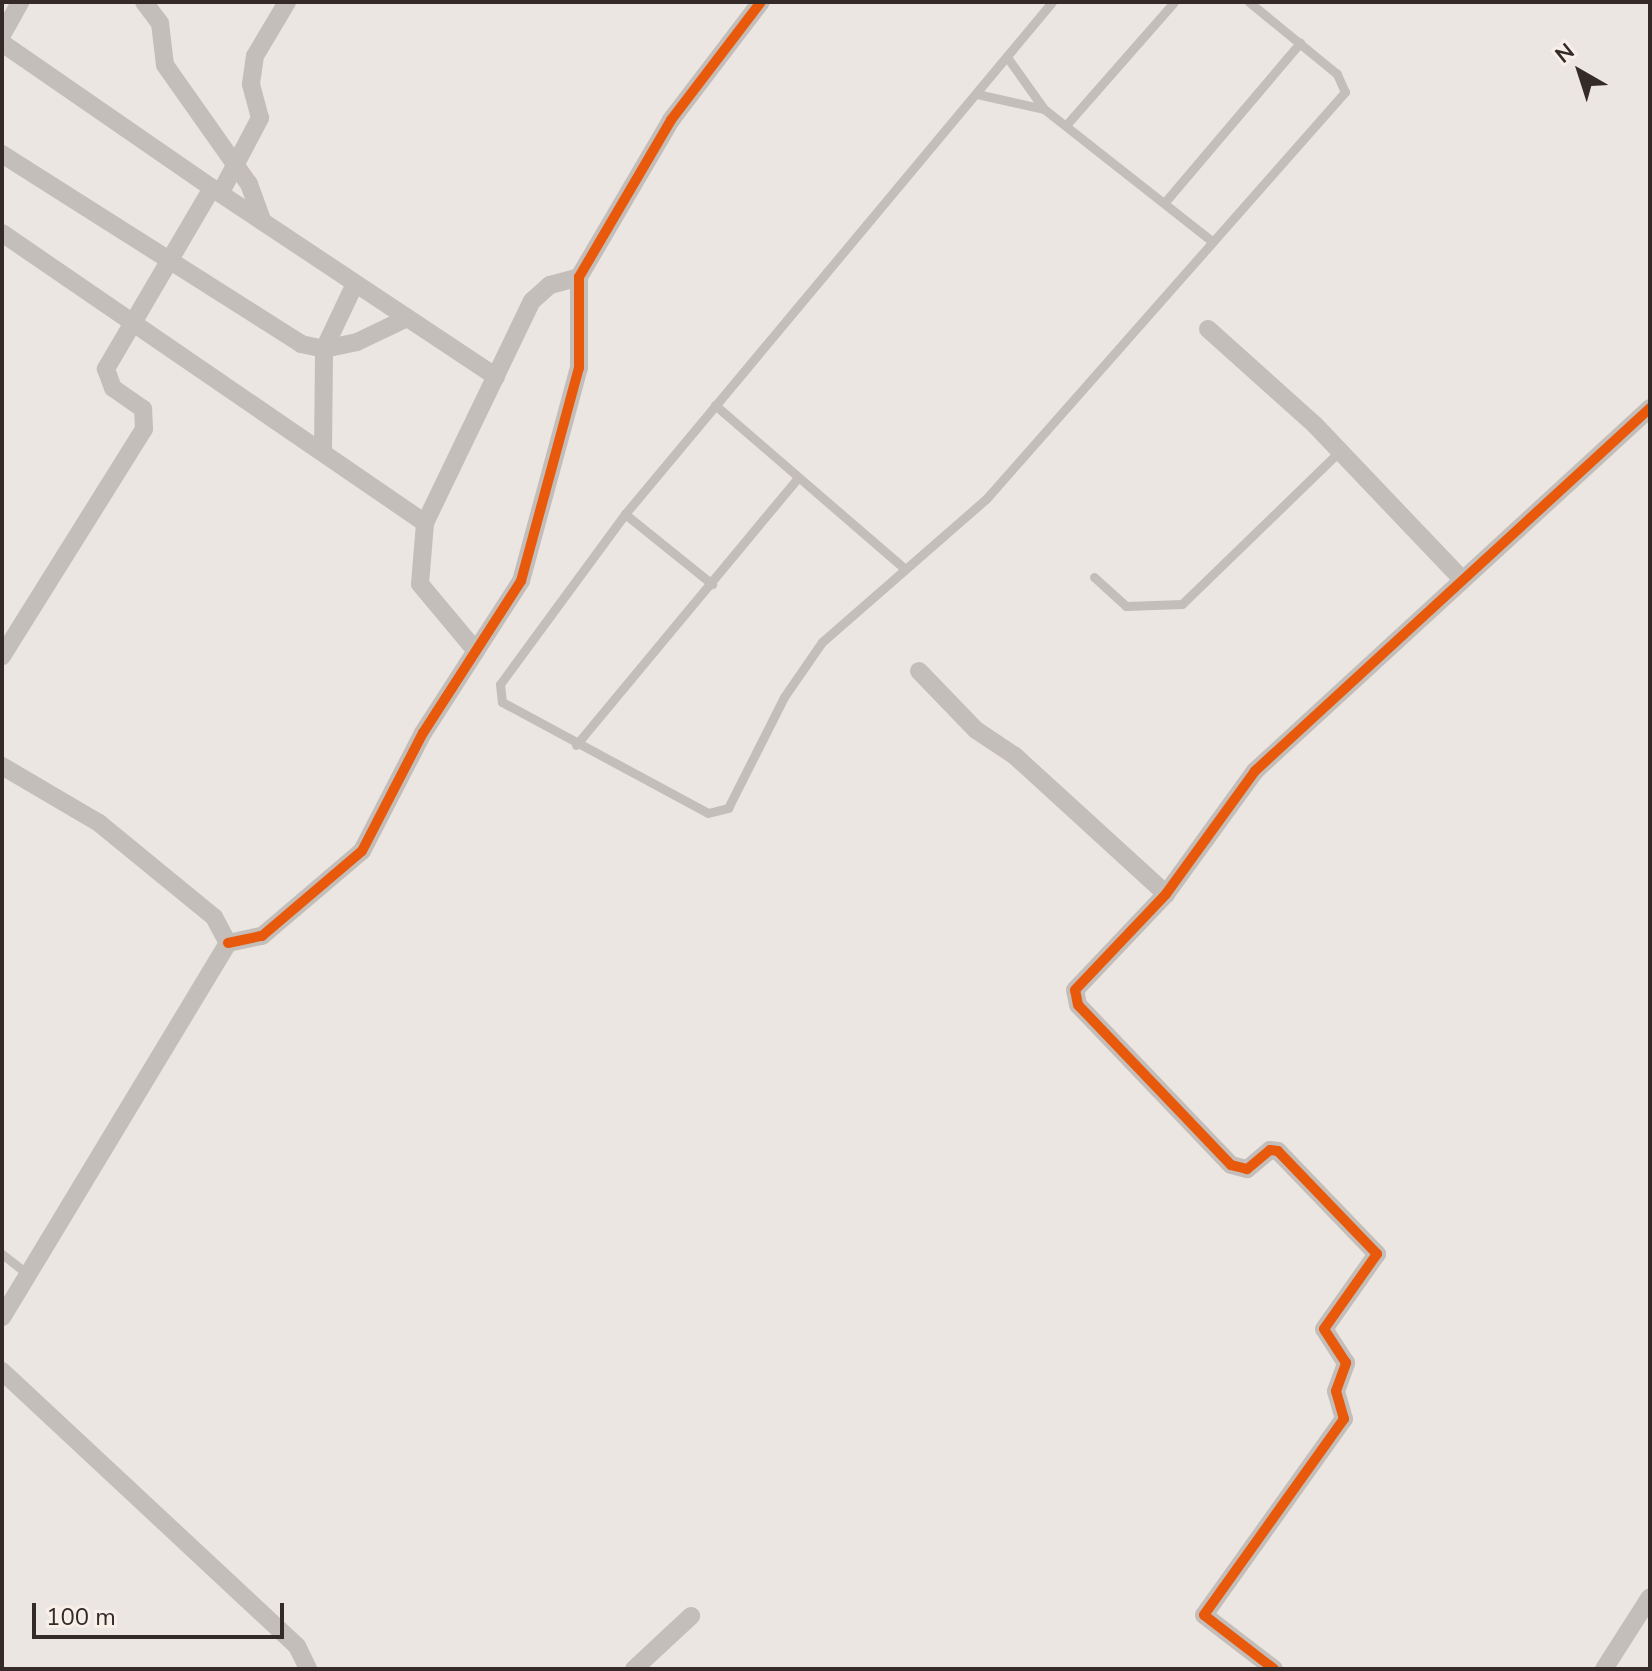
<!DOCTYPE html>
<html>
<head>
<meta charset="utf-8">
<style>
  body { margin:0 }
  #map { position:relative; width:1652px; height:1671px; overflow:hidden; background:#ebe6e1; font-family:"Nunito Sans",sans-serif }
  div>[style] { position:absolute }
  .lane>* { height:9px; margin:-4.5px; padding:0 4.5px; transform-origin:4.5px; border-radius:4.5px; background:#c4beba }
  .street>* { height:18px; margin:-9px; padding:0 9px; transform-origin:9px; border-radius:9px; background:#c4beba }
  .cycleway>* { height:10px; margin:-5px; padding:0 5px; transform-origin:5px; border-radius:5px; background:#e8590c }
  span { translate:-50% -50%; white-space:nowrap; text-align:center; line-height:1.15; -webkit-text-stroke:7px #f8efe9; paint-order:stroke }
  .frame { position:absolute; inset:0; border:4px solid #342b29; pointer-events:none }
  .north { position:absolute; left:1540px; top:32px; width:80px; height:80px; -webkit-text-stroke:6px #f8efe9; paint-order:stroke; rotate:321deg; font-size:22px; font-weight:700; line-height:32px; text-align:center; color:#342b29 }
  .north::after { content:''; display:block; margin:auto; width:28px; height:36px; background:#342b29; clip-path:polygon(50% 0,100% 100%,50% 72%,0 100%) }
  .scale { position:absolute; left:32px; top:1603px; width:252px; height:36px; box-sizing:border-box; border:4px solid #342b29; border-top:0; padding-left:10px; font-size:24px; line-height:28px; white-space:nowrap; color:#342b29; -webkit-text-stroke:6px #f8efe9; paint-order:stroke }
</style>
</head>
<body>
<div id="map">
  <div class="lane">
    <div style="left:1052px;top:2px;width:667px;rotate:129.83deg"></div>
    <div style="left:625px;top:514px;width:211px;rotate:126.3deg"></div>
    <div style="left:500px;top:684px;width:18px;rotate:84deg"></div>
    <div style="left:502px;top:702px;width:234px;rotate:28.3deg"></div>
    <div style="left:708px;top:813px;width:21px;rotate:-14deg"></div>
    <div style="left:728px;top:808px;width:124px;rotate:-63.2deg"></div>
    <div style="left:784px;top:697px;width:67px;rotate:-55.4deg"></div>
    <div style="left:822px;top:642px;width:218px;rotate:-41.1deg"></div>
    <div style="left:986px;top:499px;width:543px;rotate:-48.59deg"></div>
    <div style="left:1345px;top:92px;width:20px;rotate:-114deg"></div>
    <div style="left:1337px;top:74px;width:114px;rotate:-140.7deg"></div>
    <div style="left:1007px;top:57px;width:64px;rotate:54.6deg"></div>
    <div style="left:977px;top:94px;width:69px;rotate:12.6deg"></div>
    <div style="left:1044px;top:109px;width:210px;rotate:38.2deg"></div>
    <div style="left:1067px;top:124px;width:162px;rotate:-48.7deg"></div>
    <div style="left:1165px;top:202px;width:209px;rotate:-49.7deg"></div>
    <div style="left:715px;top:405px;width:251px;rotate:40.8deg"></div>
    <div style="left:625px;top:514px;width:112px;rotate:38.8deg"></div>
    <div style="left:1094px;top:577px;width:43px;rotate:42.2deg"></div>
    <div style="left:1126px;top:606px;width:56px;rotate:-2deg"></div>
    <div style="left:1182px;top:604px;width:219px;rotate:-44.1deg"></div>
    <div style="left:576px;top:745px;width:347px;rotate:-50.3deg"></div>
    <div style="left:2px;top:1254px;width:36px;rotate:38deg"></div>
  </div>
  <div class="street">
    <div style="left:144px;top:2px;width:26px;rotate:53deg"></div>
    <div style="left:160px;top:23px;width:42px;rotate:83.2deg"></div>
    <div style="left:165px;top:65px;width:146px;rotate:54.8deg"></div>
    <div style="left:249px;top:184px;width:37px;rotate:70deg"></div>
    <div style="left:2px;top:35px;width:38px;rotate:-61deg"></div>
    <div style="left:2px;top:43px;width:255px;rotate:34.6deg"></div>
    <div style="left:212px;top:188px;width:210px;rotate:120.4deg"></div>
    <div style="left:106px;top:369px;width:20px;rotate:70deg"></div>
    <div style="left:113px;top:388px;width:37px;rotate:35deg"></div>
    <div style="left:143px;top:409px;width:20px;rotate:87deg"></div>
    <div style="left:144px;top:429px;width:268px;rotate:122deg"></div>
    <div style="left:2px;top:154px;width:354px;rotate:32.4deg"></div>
    <div style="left:301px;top:344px;width:24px;rotate:12deg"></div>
    <div style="left:324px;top:349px;width:34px;rotate:-12deg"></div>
    <div style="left:357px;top:342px;width:53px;rotate:-25.6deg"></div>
    <div style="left:212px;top:188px;width:341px;rotate:33.6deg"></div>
    <div style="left:221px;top:192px;width:84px;rotate:-62.2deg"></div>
    <div style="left:260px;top:118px;width:35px;rotate:-105deg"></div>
    <div style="left:251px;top:84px;width:28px;rotate:-82deg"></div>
    <div style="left:255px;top:56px;width:63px;rotate:-59.3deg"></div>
    <div style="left:2px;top:233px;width:513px;rotate:34.43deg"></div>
    <div style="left:1208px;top:329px;width:144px;rotate:41.9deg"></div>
    <div style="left:1315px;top:425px;width:210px;rotate:46.4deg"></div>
    <div style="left:323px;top:450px;width:101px;rotate:-89.4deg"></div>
    <div style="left:324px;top:349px;width:68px;rotate:-64.6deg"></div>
    <div style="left:476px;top:651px;width:87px;rotate:-129.9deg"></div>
    <div style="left:420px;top:584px;width:61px;rotate:-85.3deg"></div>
    <div style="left:425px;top:523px;width:246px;rotate:-64.3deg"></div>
    <div style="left:532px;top:301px;width:24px;rotate:-42deg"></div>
    <div style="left:550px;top:285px;width:30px;rotate:-15deg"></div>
    <div style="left:919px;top:671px;width:82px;rotate:46deg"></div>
    <div style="left:976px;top:730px;width:47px;rotate:33.7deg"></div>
    <div style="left:1015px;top:756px;width:205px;rotate:42.4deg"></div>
    <div style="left:2px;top:766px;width:113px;rotate:30.4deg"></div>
    <div style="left:99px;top:823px;width:149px;rotate:39.3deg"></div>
    <div style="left:214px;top:917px;width:30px;rotate:62deg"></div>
    <div style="left:228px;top:943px;width:437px;rotate:121.1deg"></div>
    <div style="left:228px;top:943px;width:35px;rotate:-12deg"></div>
    <div style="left:262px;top:936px;width:131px;rotate:-40.4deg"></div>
    <div style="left:362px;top:851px;width:133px;rotate:-62.7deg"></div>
    <div style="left:423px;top:733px;width:181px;rotate:-57.2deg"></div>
    <div style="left:521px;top:581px;width:221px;rotate:-74.8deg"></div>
    <div style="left:579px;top:368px;width:91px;rotate:-90deg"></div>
    <div style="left:579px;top:277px;width:182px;rotate:-59.6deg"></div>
    <div style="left:671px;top:120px;width:148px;rotate:-52.7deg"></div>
    <div style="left:2px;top:1371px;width:403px;rotate:43deg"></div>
    <div style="left:297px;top:1646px;width:25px;rotate:64deg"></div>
    <div style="left:634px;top:1669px;width:78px;rotate:-42.9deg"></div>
    <div style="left:1274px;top:1669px;width:88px;rotate:-142.4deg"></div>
    <div style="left:1204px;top:1615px;width:241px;rotate:-54.5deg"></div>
    <div style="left:1344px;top:1419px;width:29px;rotate:-106deg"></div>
    <div style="left:1336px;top:1391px;width:30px;rotate:-70deg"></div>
    <div style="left:1346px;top:1363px;width:40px;rotate:-122.9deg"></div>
    <div style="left:1324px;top:1329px;width:92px;rotate:-54.8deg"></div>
    <div style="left:1377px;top:1254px;width:143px;rotate:-133.9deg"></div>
    <div style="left:1278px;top:1151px;width:8px;rotate:-173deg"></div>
    <div style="left:1270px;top:1150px;width:30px;rotate:140deg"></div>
    <div style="left:1247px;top:1169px;width:16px;rotate:-166deg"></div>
    <div style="left:1231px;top:1165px;width:221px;rotate:-133.7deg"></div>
    <div style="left:1078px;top:1005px;width:15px;rotate:-101deg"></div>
    <div style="left:1075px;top:990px;width:132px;rotate:-46.5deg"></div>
    <div style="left:1166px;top:894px;width:152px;rotate:-54.1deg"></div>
    <div style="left:1255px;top:771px;width:536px;rotate:-42.58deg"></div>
    <div style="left:1604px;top:1669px;width:85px;rotate:-57.4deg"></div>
  </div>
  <div class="cycleway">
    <div style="left:228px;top:943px;width:35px;rotate:-12deg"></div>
    <div style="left:262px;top:936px;width:131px;rotate:-40.4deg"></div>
    <div style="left:362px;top:851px;width:133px;rotate:-62.7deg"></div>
    <div style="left:423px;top:733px;width:181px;rotate:-57.2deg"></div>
    <div style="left:521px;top:581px;width:221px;rotate:-74.8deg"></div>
    <div style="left:579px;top:368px;width:91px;rotate:-90deg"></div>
    <div style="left:579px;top:277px;width:182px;rotate:-59.6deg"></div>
    <div style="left:671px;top:120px;width:148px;rotate:-52.7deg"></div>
    <div style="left:1274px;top:1669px;width:88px;rotate:-142.4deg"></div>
    <div style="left:1204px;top:1615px;width:241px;rotate:-54.5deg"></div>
    <div style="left:1344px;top:1419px;width:29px;rotate:-106deg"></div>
    <div style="left:1336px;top:1391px;width:30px;rotate:-70deg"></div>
    <div style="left:1346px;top:1363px;width:40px;rotate:-122.9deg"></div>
    <div style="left:1324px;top:1329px;width:92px;rotate:-54.8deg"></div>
    <div style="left:1377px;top:1254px;width:143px;rotate:-133.9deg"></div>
    <div style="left:1278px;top:1151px;width:8px;rotate:-173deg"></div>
    <div style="left:1270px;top:1150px;width:30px;rotate:140deg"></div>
    <div style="left:1247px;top:1169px;width:16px;rotate:-166deg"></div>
    <div style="left:1231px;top:1165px;width:221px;rotate:-133.7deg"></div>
    <div style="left:1078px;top:1005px;width:15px;rotate:-101deg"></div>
    <div style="left:1075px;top:990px;width:132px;rotate:-46.5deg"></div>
    <div style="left:1166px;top:894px;width:152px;rotate:-54.1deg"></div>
    <div style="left:1255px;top:771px;width:536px;rotate:-42.58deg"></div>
  </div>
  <div class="frame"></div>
  <div class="north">N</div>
  <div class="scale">100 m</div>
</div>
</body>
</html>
